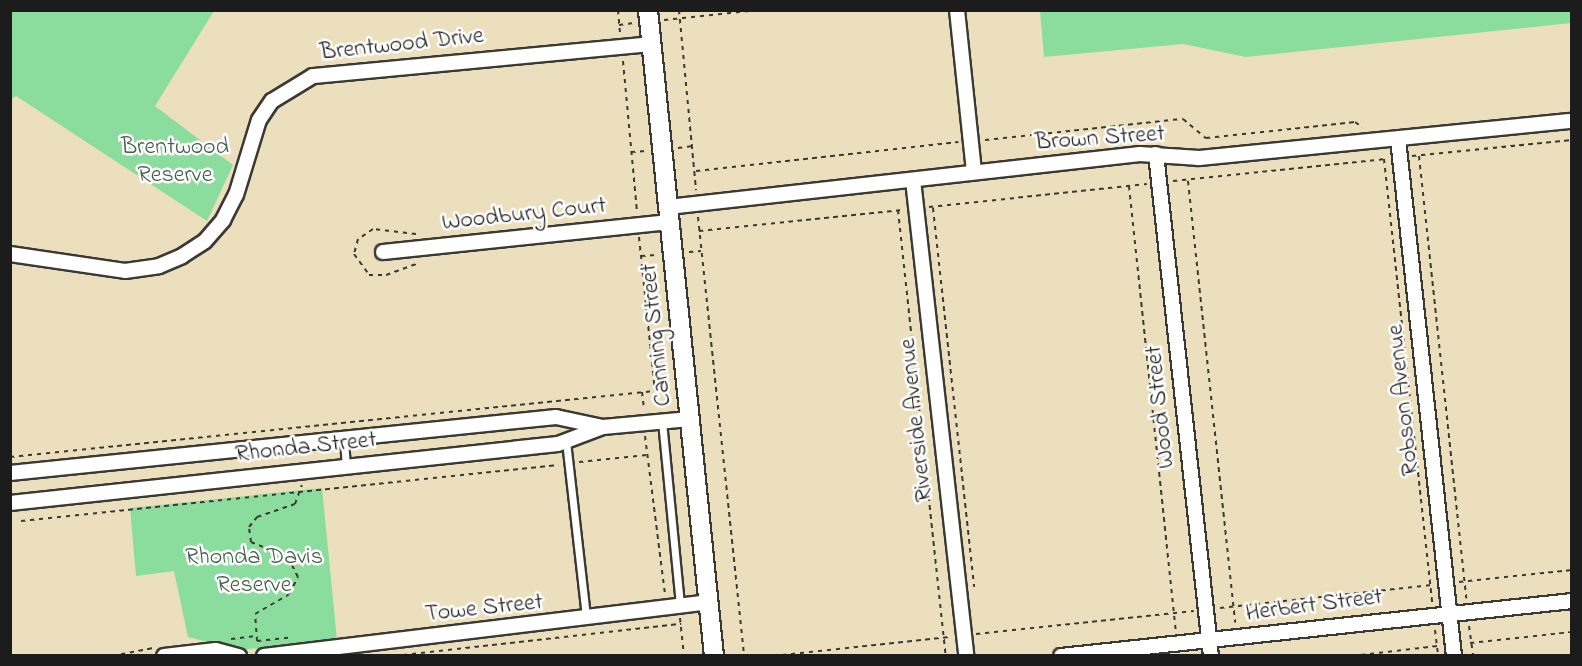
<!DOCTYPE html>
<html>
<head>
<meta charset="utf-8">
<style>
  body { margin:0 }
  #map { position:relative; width:1582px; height:666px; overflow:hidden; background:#ecdfbd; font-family:"Indie Flower",sans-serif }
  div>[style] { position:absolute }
  .green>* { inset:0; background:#8bdd9d }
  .path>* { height:2px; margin-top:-1px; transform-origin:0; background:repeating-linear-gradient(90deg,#3b3934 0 4.5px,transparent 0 9px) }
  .roads { filter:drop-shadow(2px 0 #3b3934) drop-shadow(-2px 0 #3b3934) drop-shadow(0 2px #3b3934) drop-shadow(0 -2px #3b3934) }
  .service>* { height:7px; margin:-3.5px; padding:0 3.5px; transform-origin:3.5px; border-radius:3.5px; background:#fff }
  .minor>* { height:14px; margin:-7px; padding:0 7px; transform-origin:7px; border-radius:7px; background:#fff }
  .tertiary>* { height:18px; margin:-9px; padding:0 9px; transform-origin:9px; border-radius:9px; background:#fff }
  span { translate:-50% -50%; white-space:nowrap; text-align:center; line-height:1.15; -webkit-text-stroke:5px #fff; paint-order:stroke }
  .street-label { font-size:24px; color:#1c1c1c }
  .park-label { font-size:24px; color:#436049 }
  .frame { position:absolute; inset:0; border:12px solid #1c1c1c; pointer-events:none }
</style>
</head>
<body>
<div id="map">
  <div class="green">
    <div style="clip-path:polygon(11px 10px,214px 11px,155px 106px,233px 165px,207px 221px,16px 96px,11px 99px)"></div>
    <div style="clip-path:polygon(1571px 10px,1571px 23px,1246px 57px,1183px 44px,1044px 57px,1040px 11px)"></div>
    <div style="clip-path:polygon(322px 488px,337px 640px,240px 650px,188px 637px,174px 571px,136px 576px,130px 508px)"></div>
  </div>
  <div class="path">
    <div style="left:618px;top:10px;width:25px;rotate:85deg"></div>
    <div style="left:679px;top:10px;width:181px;rotate:84.6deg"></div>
    <div style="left:664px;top:20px;width:95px;rotate:-6.1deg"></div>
    <div style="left:619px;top:25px;width:15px;rotate:-8deg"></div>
    <div style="left:623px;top:61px;width:151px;rotate:84.7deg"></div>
    <div style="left:985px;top:140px;width:199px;rotate:-6.1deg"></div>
    <div style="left:1183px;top:119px;width:30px;rotate:40deg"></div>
    <div style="left:1206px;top:138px;width:150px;rotate:-6.1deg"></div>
    <div style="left:1355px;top:122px;width:9px;rotate:36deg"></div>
    <div style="left:678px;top:148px;width:15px;rotate:-8deg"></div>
    <div style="left:631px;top:152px;width:15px;rotate:-4deg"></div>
    <div style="left:1412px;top:156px;width:161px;rotate:-5.7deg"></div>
    <div style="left:1419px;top:156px;width:445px;rotate:83.9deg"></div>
    <div style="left:1384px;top:159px;width:448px;rotate:83.8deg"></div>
    <div style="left:696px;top:171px;width:264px;rotate:-6.3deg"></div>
    <div style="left:1173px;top:181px;width:214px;rotate:-5.9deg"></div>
    <div style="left:1188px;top:181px;width:444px;rotate:83.9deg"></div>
    <div style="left:1129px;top:186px;width:446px;rotate:84deg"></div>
    <div style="left:929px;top:207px;width:219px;rotate:-6deg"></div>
    <div style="left:933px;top:208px;width:381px;rotate:83.8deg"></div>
    <div style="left:898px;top:210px;width:449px;rotate:83.9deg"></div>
    <div style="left:698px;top:217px;width:441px;rotate:84deg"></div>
    <div style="left:699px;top:231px;width:204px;rotate:-5.9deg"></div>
    <div style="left:416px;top:234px;width:43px;rotate:-173.4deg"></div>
    <div style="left:373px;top:229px;width:18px;rotate:146deg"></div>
    <div style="left:358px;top:239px;width:16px;rotate:105deg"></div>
    <div style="left:354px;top:254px;width:26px;rotate:54deg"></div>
    <div style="left:369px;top:275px;width:17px"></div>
    <div style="left:386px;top:275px;width:32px;rotate:-20deg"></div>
    <div style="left:639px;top:237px;width:155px;rotate:84.1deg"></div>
    <div style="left:655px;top:391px;width:17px;rotate:-7deg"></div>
    <div style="left:689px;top:252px;width:12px;rotate:-5deg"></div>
    <div style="left:641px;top:256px;width:15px;rotate:-4deg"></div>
    <div style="left:642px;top:392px;width:17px;rotate:83deg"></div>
    <div style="left:645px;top:436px;width:159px;rotate:82.8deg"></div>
    <div style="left:10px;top:457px;width:648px;rotate:-5.84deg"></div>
    <div style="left:579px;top:462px;width:68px;rotate:-5.9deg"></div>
    <div style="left:21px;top:521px;width:540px;rotate:-5.95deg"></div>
    <div style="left:1459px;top:582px;width:114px;rotate:-6.1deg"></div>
    <div style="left:1220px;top:608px;width:213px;rotate:-6.2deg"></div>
    <div style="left:680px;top:618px;width:38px;rotate:84deg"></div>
    <div style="left:1469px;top:626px;width:30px;rotate:82deg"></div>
    <div style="left:1435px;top:630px;width:26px;rotate:83deg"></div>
    <div style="left:976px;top:634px;width:219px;rotate:-6deg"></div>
    <div style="left:231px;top:639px;width:25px;rotate:-7deg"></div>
    <div style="left:257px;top:641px;width:36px;rotate:-6deg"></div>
    <div style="left:257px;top:641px;width:27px;rotate:-94deg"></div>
    <div style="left:255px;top:614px;width:39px;rotate:-30deg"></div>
    <div style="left:289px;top:594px;width:19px;rotate:-62deg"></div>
    <div style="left:298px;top:577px;width:22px;rotate:-117deg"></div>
    <div style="left:288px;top:557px;width:40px;rotate:-158deg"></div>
    <div style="left:251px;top:542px;width:15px;rotate:-98deg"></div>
    <div style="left:249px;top:527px;width:13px;rotate:-51deg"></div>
    <div style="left:257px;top:517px;width:40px;rotate:-18.9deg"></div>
    <div style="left:295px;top:504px;width:20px;rotate:-70deg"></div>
    <div style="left:1470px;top:643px;width:103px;rotate:-6.2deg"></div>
    <div style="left:112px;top:656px;width:42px;rotate:-11deg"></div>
    <div style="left:394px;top:656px;width:289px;rotate:-6.4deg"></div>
    <div style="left:773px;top:656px;width:177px;rotate:-6.2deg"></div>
    <div style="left:1352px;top:656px;width:86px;rotate:-6.7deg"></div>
  </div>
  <div class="roads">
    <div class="service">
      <div style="left:662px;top:421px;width:186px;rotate:84.4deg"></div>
      <div style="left:344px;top:439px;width:28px;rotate:86deg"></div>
      <div style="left:566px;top:441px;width:177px;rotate:83.5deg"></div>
    </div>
    <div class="minor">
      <div style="left:957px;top:10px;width:163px;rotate:84deg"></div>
      <div style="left:1398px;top:139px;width:520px;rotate:83.82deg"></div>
      <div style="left:1156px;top:154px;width:505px;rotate:83.75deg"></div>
      <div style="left:913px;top:180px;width:479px;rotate:83.6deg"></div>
      <div style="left:668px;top:207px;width:475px;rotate:-6.4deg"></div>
      <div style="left:1140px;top:154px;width:59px;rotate:3.9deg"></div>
      <div style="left:1199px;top:158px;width:375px;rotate:-5.7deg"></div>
      <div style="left:383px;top:252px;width:288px;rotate:-6deg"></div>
      <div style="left:10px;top:254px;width:116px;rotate:8.4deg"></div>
      <div style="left:125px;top:271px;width:34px;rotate:-8deg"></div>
      <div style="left:159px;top:266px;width:25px;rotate:-23deg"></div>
      <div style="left:182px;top:256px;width:27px;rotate:-33deg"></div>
      <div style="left:205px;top:241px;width:28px;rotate:-49deg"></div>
      <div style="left:223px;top:220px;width:28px;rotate:-63deg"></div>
      <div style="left:236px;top:195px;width:78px;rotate:-73deg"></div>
      <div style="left:259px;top:120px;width:23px;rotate:-56deg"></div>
      <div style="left:272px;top:101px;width:48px;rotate:-31.4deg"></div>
      <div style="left:313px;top:76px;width:340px;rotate:-5.4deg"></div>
      <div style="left:10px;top:473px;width:549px;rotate:-5.86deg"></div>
      <div style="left:556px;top:417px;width:48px;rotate:12deg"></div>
      <div style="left:10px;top:503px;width:551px;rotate:-6.15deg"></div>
      <div style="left:558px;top:444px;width:48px;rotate:-20.7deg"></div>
      <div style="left:603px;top:427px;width:87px;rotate:-5.3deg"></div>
      <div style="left:164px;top:656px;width:52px;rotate:-6.6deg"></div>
      <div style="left:216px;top:650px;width:24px;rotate:15deg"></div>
      <div style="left:264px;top:656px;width:447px;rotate:-6.9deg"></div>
      <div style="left:1061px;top:656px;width:514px;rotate:-6.14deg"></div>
    </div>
    <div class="tertiary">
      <div style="left:648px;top:10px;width:649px;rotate:84.17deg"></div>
    </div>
  </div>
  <div class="street-label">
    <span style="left:402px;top:45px;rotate:-6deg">Brentwood Drive</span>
    <span style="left:1100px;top:139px;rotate:-4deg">Brown Street</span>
    <span style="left:524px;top:215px;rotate:-6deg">Woodbury Court</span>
    <span style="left:657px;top:335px;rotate:-96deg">Canning Street</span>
    <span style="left:1404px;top:400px;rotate:-96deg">Robson Avenue</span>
    <span style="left:1161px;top:407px;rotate:-96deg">Wood Street</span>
    <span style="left:917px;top:420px;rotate:-96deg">Riverside Avenue</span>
    <span style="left:306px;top:448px;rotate:-6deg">Rhonda Street</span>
    <span style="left:1314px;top:606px;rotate:-7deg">Herbert Street</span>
    <span style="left:484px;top:609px;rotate:-6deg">Towe Street</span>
  </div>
  <div class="park-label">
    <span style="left:175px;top:162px">Brentwood<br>Reserve</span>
    <span style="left:254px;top:572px">Rhonda Davis<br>Reserve</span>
  </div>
  <div class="frame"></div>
</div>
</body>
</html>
